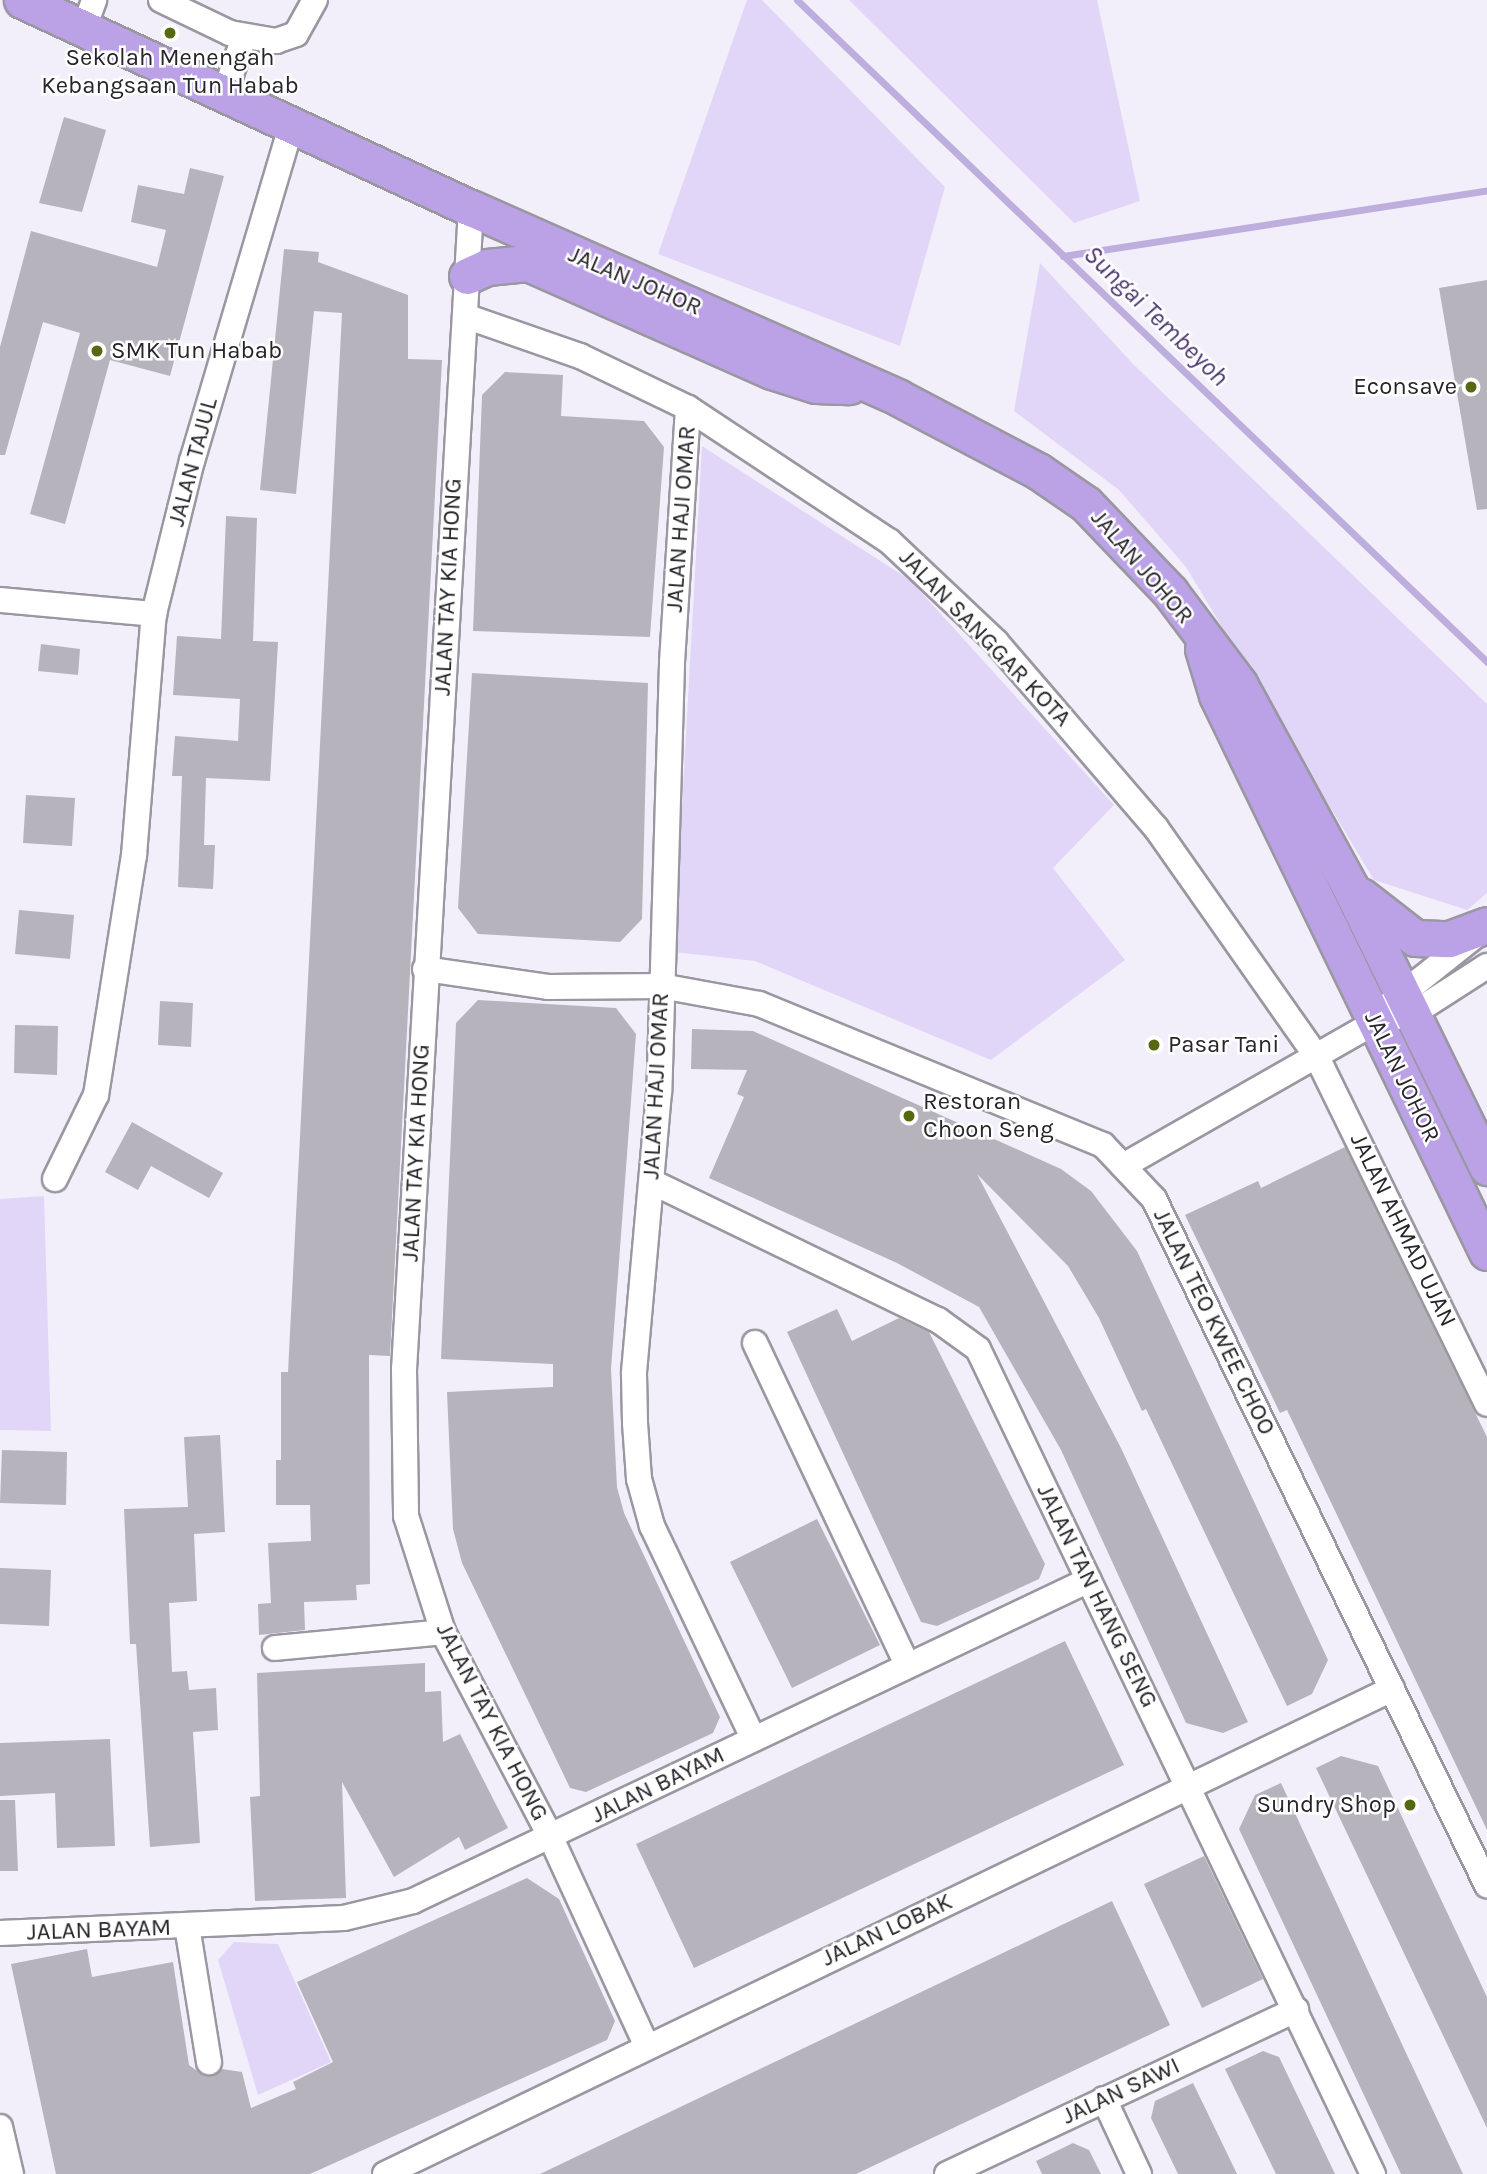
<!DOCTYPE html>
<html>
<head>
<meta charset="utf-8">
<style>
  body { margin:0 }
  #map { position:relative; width:1487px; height:2174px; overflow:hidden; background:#f3effa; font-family:Karla,sans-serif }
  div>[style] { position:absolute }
  .green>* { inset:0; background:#e2d6f8 }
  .stream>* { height:7px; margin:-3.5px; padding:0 3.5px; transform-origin:3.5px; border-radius:3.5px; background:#beaedd }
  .building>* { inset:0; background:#b6b3bd }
  .roads { filter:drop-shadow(2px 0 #9a97a1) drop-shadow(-2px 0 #9a97a1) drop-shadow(0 2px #9a97a1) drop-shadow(0 -2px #9a97a1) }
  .minor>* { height:24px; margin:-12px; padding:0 12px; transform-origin:12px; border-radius:12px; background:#fff }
  .highway>* { height:35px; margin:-17.5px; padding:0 17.5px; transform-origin:17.5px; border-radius:17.5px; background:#bba2e7 }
  .dots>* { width:19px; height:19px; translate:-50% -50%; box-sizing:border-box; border:4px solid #fff; border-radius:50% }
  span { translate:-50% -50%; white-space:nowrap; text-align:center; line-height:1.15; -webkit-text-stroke:5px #fff; paint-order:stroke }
  .poi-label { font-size:24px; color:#272529 }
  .left { translate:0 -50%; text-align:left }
  .right { translate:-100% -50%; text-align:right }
  .street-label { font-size:24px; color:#272529 }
  .water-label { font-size:26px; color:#4b346e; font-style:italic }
</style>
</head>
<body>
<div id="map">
  <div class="green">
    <div style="clip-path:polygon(747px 0,762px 0,945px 187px,900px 346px,658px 254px)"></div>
    <div style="clip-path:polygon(849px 0,1097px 0,1140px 201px,1074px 223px)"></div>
    <div style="clip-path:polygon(1040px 263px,1134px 365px,1487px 704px,1487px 893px,1467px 910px,1374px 880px,1186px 567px,1119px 490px,1014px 411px)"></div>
    <div style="clip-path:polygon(702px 446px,910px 580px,1114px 805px,1053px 868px,1125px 960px,991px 1060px,755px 961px,674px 952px)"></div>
    <div style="clip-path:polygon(44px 1196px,51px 1431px,0 1430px,0 1199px)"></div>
    <div style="clip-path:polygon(234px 1942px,278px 1944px,331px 2062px,258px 2095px,218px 1960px)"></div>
  </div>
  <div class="stream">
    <div style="left:797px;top:0;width:956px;rotate:43.81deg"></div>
    <div style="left:1063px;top:256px;width:429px;rotate:-8.8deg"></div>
  </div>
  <div class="building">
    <div style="clip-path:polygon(64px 117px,106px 130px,82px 212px,39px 203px)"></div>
    <div style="clip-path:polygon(190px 168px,224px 176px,170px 376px,110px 360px,65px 524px,30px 514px,80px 333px,43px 322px,5px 455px,0 455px,0 347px,31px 231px,157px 267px,166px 230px,131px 222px,138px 185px,184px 194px)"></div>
    <div style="clip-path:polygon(284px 249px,319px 252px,318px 262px,408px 295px,408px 359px,442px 360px,390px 1356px,369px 1355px,370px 1584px,356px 1585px,357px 1600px,304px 1602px,305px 1630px,259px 1635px,258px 1604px,271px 1603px,268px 1543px,311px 1541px,310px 1505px,276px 1505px,276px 1460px,281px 1460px,281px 1372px,288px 1372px,342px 313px,314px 311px,296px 494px,260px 490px)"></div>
    <div style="clip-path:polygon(1487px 280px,1487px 509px,1477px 510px,1439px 288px)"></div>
    <div style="clip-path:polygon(505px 372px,563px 375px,561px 416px,644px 421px,664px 447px,650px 637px,473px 631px,482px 395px)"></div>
    <div style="clip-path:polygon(226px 516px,257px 518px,253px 641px,278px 642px,270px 781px,206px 778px,204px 845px,215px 845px,213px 889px,178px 887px,182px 776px,172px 776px,175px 736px,238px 741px,240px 699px,173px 695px,177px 636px,221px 639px)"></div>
    <div style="clip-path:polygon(41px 644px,80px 649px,78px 675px,38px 671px)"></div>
    <div style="clip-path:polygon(472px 673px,648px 683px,642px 919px,620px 942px,478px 934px,458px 908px)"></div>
    <div style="clip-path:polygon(26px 795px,75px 798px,72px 846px,23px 843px)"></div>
    <div style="clip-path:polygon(19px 910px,74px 915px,70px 959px,15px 954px)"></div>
    <div style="clip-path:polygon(478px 1000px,616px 1008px,636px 1034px,611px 1369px,617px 1487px,624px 1513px,720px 1717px,713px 1733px,586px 1792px,570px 1788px,462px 1563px,453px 1529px,447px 1392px,553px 1387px,553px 1364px,441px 1359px,456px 1023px)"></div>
    <div style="clip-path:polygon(160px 1001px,193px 1003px,191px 1047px,158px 1045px)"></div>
    <div style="clip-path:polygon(15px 1025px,58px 1026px,57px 1075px,14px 1073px)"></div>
    <div style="clip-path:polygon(692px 1029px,753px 1031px,1061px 1169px,1091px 1191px,1137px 1251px,1328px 1660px,1312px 1694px,1287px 1706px,1146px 1409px,1142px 1411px,1099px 1318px,1068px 1266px,977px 1174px,1121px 1448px,1248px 1722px,1223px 1733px,1186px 1723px,1061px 1450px,979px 1307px,897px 1263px,709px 1178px,744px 1097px,737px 1094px,747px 1070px,691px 1069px)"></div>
    <div style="clip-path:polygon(132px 1122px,223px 1173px,209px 1198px,151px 1166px,138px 1190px,105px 1172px)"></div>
    <div style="clip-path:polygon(1345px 1147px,1487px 1437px,1487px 1830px,1287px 1410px,1280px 1413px,1185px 1215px,1258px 1181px,1261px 1188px)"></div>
    <div style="clip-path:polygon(837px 1309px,852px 1341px,899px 1318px,929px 1332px,1045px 1564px,1039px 1579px,937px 1626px,921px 1622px,787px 1332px)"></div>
    <div style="clip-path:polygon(220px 1435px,225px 1532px,194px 1534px,197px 1601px,169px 1603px,172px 1672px,187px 1671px,189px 1690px,216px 1688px,218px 1730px,193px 1732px,200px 1843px,150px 1847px,136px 1644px,130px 1644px,124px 1509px,188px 1507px,184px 1437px)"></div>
    <div style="clip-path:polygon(2px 1450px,67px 1452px,66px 1505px,0 1503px)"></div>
    <div style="clip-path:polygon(817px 1519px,880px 1645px,792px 1688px,730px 1562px)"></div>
    <div style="clip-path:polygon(0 1568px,51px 1570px,49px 1626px,0 1624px)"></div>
    <div style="clip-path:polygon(1065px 1641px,1124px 1765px,694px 1968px,636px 1844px)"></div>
    <div style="clip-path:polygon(425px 1663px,425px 1692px,441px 1691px,443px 1742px,460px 1734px,508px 1828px,465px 1850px,459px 1837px,394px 1877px,342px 1782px,346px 1898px,255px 1901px,250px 1797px,260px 1796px,257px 1673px)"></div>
    <div style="clip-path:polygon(110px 1739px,115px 1846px,57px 1848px,55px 1793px,0 1796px,0 1743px)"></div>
    <div style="clip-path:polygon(1341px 1756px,1378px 1766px,1487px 1997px,1487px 2128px,1316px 1768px)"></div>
    <div style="clip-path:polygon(1281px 1783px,1407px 2055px,1463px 2174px,1401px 2174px,1239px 1829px,1255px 1795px)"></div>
    <div style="clip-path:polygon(0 1800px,15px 1800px,18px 1871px,0 1871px)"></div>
    <div style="clip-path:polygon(1204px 1856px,1263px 1979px,1202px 2008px,1144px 1884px)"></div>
    <div style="clip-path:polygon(527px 1878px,559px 1899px,615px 2021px,607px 2040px,310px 2174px,56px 2174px,11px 1964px,87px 1949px,92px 1977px,173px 1962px,189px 2065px,204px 2076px,222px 2069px,242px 2072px,251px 2108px,296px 2089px,293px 2082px,333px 2062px,297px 1982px)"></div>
    <div style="clip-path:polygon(1112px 1901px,1170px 2025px,856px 2174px,540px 2174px)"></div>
    <div style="clip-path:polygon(1263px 2051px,1279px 2057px,1335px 2174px,1276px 2174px,1225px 2069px)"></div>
    <div style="clip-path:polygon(1193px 2083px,1210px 2118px,1237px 2174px,1178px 2174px,1151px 2118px,1155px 2101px)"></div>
    <div style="clip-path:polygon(1073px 2143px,1089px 2150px,1101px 2174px,1042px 2174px,1036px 2161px)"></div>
  </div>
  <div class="roads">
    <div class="minor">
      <div style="left:161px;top:0;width:76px;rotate:25.6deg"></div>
      <div style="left:230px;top:33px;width:47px;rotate:9.9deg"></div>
      <div style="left:276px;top:41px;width:21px;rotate:-19deg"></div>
      <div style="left:296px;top:34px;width:39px;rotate:-61deg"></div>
      <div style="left:84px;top:28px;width:30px;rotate:-70deg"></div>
      <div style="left:225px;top:92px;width:58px;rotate:-70.9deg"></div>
      <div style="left:471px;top:208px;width:1163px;rotate:93.3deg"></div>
      <div style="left:404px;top:1369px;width:147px;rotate:89.2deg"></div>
      <div style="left:406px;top:1516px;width:122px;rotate:72.3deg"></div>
      <div style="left:443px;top:1632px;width:233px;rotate:62.3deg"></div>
      <div style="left:551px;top:1838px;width:228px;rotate:65.3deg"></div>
      <div style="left:465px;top:316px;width:122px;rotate:19.2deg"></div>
      <div style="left:580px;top:356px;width:120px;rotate:25.7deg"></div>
      <div style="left:688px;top:408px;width:241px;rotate:33.5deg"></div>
      <div style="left:889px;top:541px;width:147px;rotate:43.3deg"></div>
      <div style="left:996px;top:642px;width:245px;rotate:49.3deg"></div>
      <div style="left:1156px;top:828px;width:280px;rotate:54.9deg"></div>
      <div style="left:1317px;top:1057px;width:386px;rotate:63.9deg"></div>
      <div style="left:688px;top:408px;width:256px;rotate:93.6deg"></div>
      <div style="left:672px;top:664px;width:428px;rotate:91.7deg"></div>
      <div style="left:659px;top:1092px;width:283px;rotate:95.1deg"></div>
      <div style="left:634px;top:1374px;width:49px;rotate:88.8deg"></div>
      <div style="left:635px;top:1423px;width:56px;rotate:85.9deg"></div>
      <div style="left:639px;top:1479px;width:49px;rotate:74.5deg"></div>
      <div style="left:652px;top:1526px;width:235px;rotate:64.5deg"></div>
      <div style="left:0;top:600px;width:155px;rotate:5.2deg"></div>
      <div style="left:154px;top:614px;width:158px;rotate:-76.1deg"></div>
      <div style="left:192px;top:461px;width:352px;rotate:-73.5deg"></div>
      <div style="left:425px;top:969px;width:124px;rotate:8.3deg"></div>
      <div style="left:548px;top:987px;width:113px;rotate:-0.5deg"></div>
      <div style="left:661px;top:986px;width:100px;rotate:10.4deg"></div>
      <div style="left:759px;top:1004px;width:372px;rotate:22.3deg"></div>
      <div style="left:1103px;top:1145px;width:74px;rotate:46.6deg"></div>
      <div style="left:1154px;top:1199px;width:763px;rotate:64.11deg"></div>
      <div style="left:1391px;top:1003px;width:107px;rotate:-38.6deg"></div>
      <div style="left:1123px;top:1166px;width:290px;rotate:-29.7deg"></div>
      <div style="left:1375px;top:1022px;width:40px;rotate:-13deg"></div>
      <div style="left:1414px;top:1013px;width:87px;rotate:-32.8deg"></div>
      <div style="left:55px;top:1179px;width:93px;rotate:-64deg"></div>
      <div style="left:96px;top:1095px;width:243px;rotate:-81deg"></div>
      <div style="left:134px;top:855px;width:242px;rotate:-85.3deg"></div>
      <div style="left:652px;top:1182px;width:318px;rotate:25.8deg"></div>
      <div style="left:938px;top:1320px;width:49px;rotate:35.9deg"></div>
      <div style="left:978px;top:1349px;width:915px;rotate:64.42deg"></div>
      <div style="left:755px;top:1343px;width:354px;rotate:64.7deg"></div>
      <div style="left:275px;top:1648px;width:169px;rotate:-5.4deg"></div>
      <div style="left:187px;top:1926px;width:138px;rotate:80.8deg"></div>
      <div style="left:0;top:1933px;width:344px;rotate:-2.5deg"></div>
      <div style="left:344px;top:1918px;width:71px;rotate:-13.8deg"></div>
      <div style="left:413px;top:1901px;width:748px;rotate:-25.4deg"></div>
      <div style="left:1104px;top:2099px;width:83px;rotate:65deg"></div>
      <div style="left:0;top:2127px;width:48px;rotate:76.8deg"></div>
      <div style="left:385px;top:2174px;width:1118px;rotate:-25.72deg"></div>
      <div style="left:947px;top:2174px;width:386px;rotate:-25.2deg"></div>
    </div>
    <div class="highway">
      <div style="left:22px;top:0;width:495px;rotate:24.9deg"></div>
      <div style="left:471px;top:208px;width:468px;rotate:23.9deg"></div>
      <div style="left:899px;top:398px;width:157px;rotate:27.7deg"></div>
      <div style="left:1038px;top:471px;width:58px;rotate:34.5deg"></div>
      <div style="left:1086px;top:504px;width:122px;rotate:46.3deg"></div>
      <div style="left:1170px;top:592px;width:115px;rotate:53.1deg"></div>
      <div style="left:1239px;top:684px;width:231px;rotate:61.3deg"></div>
      <div style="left:1350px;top:887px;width:312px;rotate:63.9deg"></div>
      <div style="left:467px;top:276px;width:22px;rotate:-24deg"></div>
      <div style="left:487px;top:267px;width:41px;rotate:-5.6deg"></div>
      <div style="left:528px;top:263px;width:267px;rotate:23.9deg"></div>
      <div style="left:772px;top:371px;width:46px;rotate:17.7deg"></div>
      <div style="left:816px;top:385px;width:33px;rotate:2deg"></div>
      <div style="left:1203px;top:649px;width:48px;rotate:73.1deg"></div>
      <div style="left:1217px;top:695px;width:619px;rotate:64.14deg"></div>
      <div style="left:1361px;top:896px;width:68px;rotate:37.9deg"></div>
      <div style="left:1415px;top:938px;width:34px;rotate:2deg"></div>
      <div style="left:1449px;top:939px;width:40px;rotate:-20.2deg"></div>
    </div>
  </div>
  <div class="dots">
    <div style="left:170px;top:33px;background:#576812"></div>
    <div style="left:97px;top:351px;background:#576812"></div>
    <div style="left:1471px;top:387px;background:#576812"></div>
    <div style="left:1154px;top:1045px;background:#576812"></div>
    <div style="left:909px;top:1116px;background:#576812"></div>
    <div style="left:1410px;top:1805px;background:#576812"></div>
  </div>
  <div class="poi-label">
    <span style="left:170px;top:72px">Sekolah Menengah<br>Kebangsaan Tun Habab</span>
    <span class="left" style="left:111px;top:351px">SMK Tun Habab</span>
    <span class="right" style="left:1457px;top:387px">Econsave</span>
    <span class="left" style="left:1168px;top:1045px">Pasar Tani</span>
    <span class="left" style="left:923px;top:1116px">Restoran<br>Choon Seng</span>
    <span class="right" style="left:1396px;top:1805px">Sundry Shop</span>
  </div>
  <div class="street-label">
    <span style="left:635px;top:281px;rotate:23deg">JALAN JOHOR</span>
    <span style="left:193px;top:462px;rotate:-75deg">JALAN TAJUL</span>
    <span style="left:681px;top:519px;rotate:-86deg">JALAN HAJI OMAR</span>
    <span style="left:1142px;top:567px;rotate:49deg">JALAN JOHOR</span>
    <span style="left:448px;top:587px;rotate:-87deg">JALAN TAY KIA HONG</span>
    <span style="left:985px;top:638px;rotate:46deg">JALAN SANGGAR KOTA</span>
    <span style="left:1402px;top:1077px;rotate:64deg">JALAN JOHOR</span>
    <span style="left:656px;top:1086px;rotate:-87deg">JALAN HAJI OMAR</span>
    <span style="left:416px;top:1153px;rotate:-87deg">JALAN TAY KIA HONG</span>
    <span style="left:1403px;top:1230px;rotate:64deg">JALAN AHMAD UJAN</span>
    <span style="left:1214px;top:1322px;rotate:64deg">JALAN TEO KWEE CHOO</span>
    <span style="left:1097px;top:1596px;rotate:64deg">JALAN TAN HANG SENG</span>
    <span style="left:492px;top:1722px;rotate:63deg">JALAN TAY KIA HONG</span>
    <span style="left:658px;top:1785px;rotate:-26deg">JALAN BAYAM</span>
    <span style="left:99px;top:1930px;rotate:-2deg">JALAN BAYAM</span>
    <span style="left:887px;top:1930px;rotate:-25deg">JALAN LOBAK</span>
    <span style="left:1121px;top:2091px;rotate:-25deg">JALAN SAWI</span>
  </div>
  <div class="water-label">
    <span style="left:1156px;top:316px;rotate:44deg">Sungai Tembeyoh</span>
  </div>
</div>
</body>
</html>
